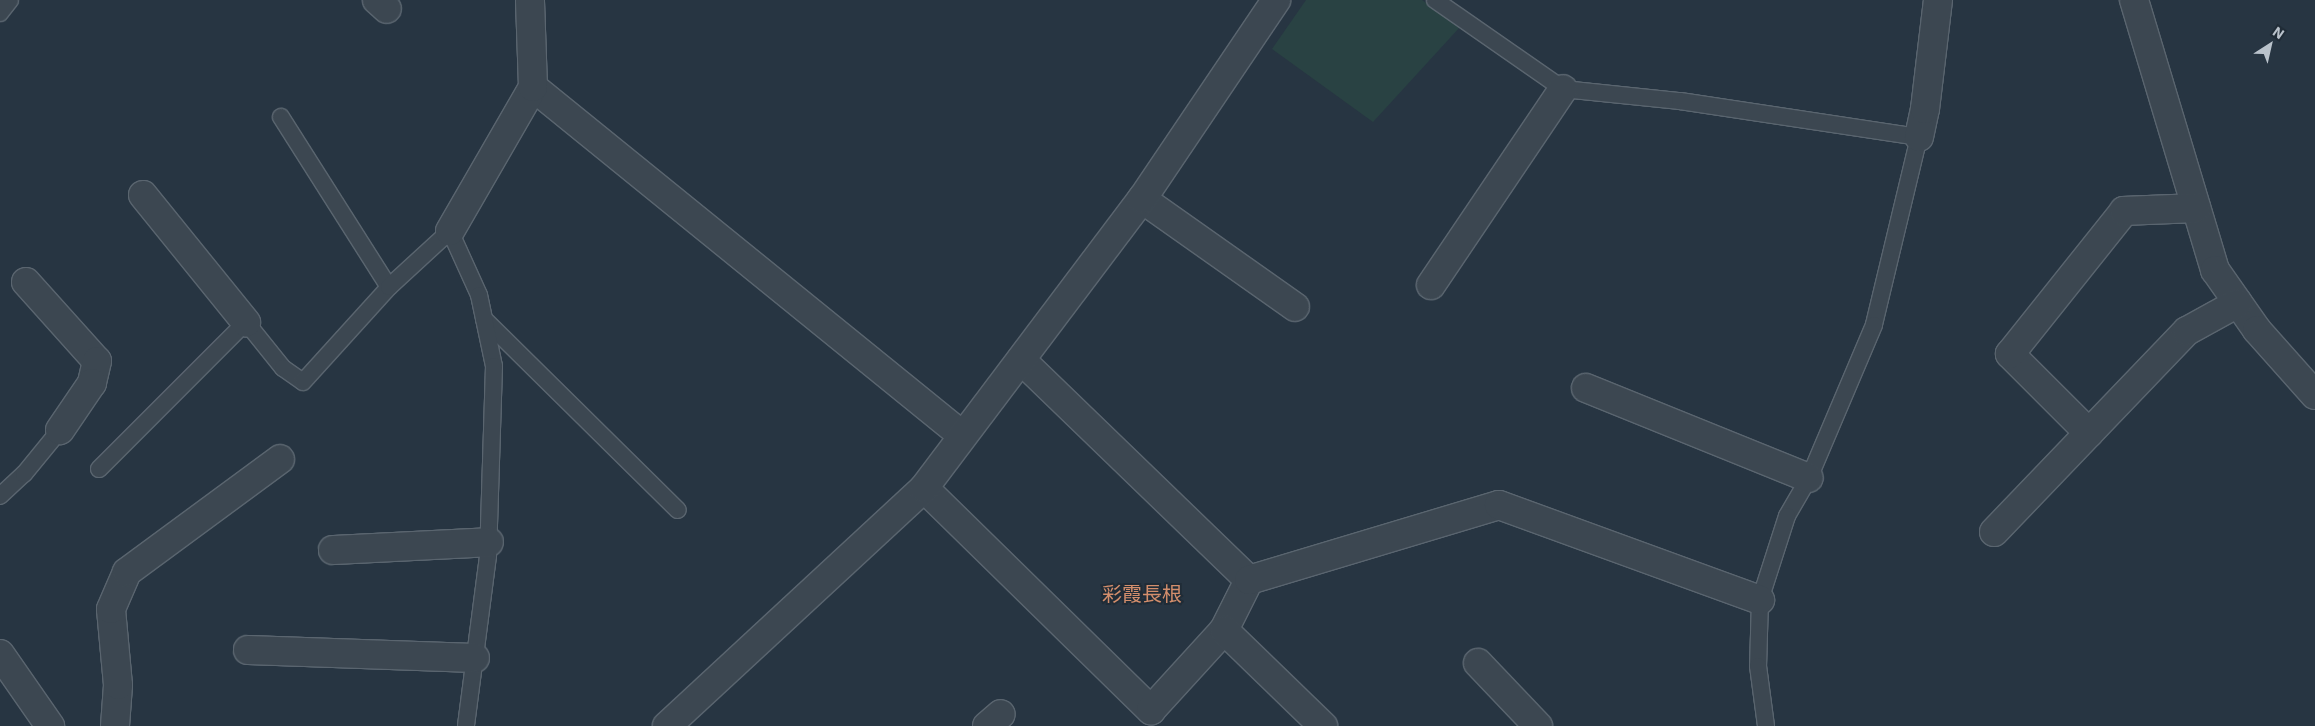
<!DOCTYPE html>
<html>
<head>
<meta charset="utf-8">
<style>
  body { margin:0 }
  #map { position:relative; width:2315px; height:726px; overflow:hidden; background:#273542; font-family:"IBM Plex Sans","Noto Sans JP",sans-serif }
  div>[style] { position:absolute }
  .green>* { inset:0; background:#294243 }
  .roads { filter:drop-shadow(1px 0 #5a656f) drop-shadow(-1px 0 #5a656f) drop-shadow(0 1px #5a656f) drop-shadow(0 -1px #5a656f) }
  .lane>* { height:16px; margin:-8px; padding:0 8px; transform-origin:8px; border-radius:8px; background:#3c4751 }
  .street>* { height:28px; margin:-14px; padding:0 14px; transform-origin:14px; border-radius:14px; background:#3c4751 }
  span { translate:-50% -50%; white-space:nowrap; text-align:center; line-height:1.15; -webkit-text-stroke:4px #202c37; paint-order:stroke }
  .quarter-label { font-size:20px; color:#d38e6c }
  .north { position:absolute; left:2245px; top:20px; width:50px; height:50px; -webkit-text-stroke:4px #202c37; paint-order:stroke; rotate:35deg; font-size:14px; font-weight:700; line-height:20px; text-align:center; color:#b9c2cb }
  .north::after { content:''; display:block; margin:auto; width:18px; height:22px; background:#b9c2cb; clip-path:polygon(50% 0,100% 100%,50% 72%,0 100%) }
</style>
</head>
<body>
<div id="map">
  <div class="green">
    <div style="clip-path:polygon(1306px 0,1422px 0,1460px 27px,1373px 122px,1272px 49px)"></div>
  </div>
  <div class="roads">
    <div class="lane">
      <div style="left:1435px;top:0;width:156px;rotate:34.8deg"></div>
      <div style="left:1563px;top:89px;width:118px;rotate:5.9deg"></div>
      <div style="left:1680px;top:101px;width:242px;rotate:8.6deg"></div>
      <div style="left:1919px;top:137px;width:193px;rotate:103.5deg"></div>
      <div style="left:1874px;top:325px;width:166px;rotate:113deg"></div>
      <div style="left:1809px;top:478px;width:44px;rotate:120.1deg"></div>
      <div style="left:1787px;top:516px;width:88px;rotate:107.8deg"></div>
      <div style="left:1760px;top:600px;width:66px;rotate:91.7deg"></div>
      <div style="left:1758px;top:666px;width:61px;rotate:82.4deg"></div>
      <div style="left:0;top:13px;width:16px;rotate:-52deg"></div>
      <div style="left:281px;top:117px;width:201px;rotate:57.6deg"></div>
      <div style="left:484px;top:319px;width:272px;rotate:44.6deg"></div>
      <div style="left:99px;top:469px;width:208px;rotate:-45deg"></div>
      <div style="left:246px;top:322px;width:59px;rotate:51.2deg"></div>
      <div style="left:283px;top:368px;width:24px;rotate:35deg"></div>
      <div style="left:303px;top:382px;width:128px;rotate:-47.8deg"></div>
      <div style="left:389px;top:287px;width:83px;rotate:-42.6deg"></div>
      <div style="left:450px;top:231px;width:70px;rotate:65.6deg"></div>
      <div style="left:479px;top:295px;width:73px;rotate:78.1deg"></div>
      <div style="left:494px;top:366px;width:190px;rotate:91.8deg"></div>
      <div style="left:488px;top:556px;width:171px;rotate:97.4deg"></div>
      <div style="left:0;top:496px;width:33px;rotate:-43deg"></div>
      <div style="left:24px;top:474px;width:57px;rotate:-50.7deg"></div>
    </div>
    <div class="street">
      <div style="left:377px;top:0;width:13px;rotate:42deg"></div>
      <div style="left:2134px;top:0;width:282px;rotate:73.3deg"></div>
      <div style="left:2215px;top:270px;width:73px;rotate:55deg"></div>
      <div style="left:2257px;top:330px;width:87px;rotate:48.3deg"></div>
      <div style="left:533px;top:87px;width:552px;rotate:39.05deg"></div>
      <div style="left:1919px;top:137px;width:29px;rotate:-78deg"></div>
      <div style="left:1925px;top:109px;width:110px;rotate:-83.2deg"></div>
      <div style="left:143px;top:195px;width:164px;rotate:51deg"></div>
      <div style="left:1142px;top:199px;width:187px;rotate:35.2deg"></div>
      <div style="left:450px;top:231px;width:166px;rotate:-60deg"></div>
      <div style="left:533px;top:87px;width:87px;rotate:-92deg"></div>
      <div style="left:26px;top:282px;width:106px;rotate:48.1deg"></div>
      <div style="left:97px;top:361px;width:23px;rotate:103deg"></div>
      <div style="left:92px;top:383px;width:57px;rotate:124.2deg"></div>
      <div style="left:1431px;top:285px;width:236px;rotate:-56deg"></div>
      <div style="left:1586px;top:388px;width:240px;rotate:22deg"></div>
      <div style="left:2089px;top:433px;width:112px;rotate:-135deg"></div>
      <div style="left:2010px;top:354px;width:183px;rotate:-51.4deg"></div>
      <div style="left:2124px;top:211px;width:72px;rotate:-2.4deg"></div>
      <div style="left:924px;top:488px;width:318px;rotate:44.4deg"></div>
      <div style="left:1151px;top:710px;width:108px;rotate:-47.6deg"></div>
      <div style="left:1224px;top:630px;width:56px;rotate:-63.4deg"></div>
      <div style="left:1249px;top:580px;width:317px;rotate:-136deg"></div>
      <div style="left:1994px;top:532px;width:279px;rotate:-46.2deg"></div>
      <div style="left:2187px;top:331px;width:58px;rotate:-28.8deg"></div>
      <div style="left:333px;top:550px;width:156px;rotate:-2.9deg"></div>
      <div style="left:1249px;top:580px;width:261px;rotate:-16.7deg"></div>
      <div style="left:1499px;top:505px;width:278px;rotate:20deg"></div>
      <div style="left:1224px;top:630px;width:138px;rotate:44.1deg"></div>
      <div style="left:248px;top:650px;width:227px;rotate:2deg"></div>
      <div style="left:0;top:654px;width:88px;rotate:55.2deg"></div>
      <div style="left:1478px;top:663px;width:87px;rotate:46.4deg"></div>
      <div style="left:115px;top:726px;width:41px;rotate:-85.8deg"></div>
      <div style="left:118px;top:685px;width:76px;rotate:-95.3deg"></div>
      <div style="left:111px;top:609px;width:40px;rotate:-66.6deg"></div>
      <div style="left:127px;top:572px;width:190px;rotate:-36.4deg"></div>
      <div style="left:667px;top:726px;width:350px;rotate:-42.8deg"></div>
      <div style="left:924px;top:488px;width:362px;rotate:-53deg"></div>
      <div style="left:1142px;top:199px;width:240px;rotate:-56deg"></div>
      <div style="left:987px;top:726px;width:18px;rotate:-41deg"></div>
    </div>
  </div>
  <div class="quarter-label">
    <span style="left:1142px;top:593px">彩霞長根</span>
  </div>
  <div class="north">N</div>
</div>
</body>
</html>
